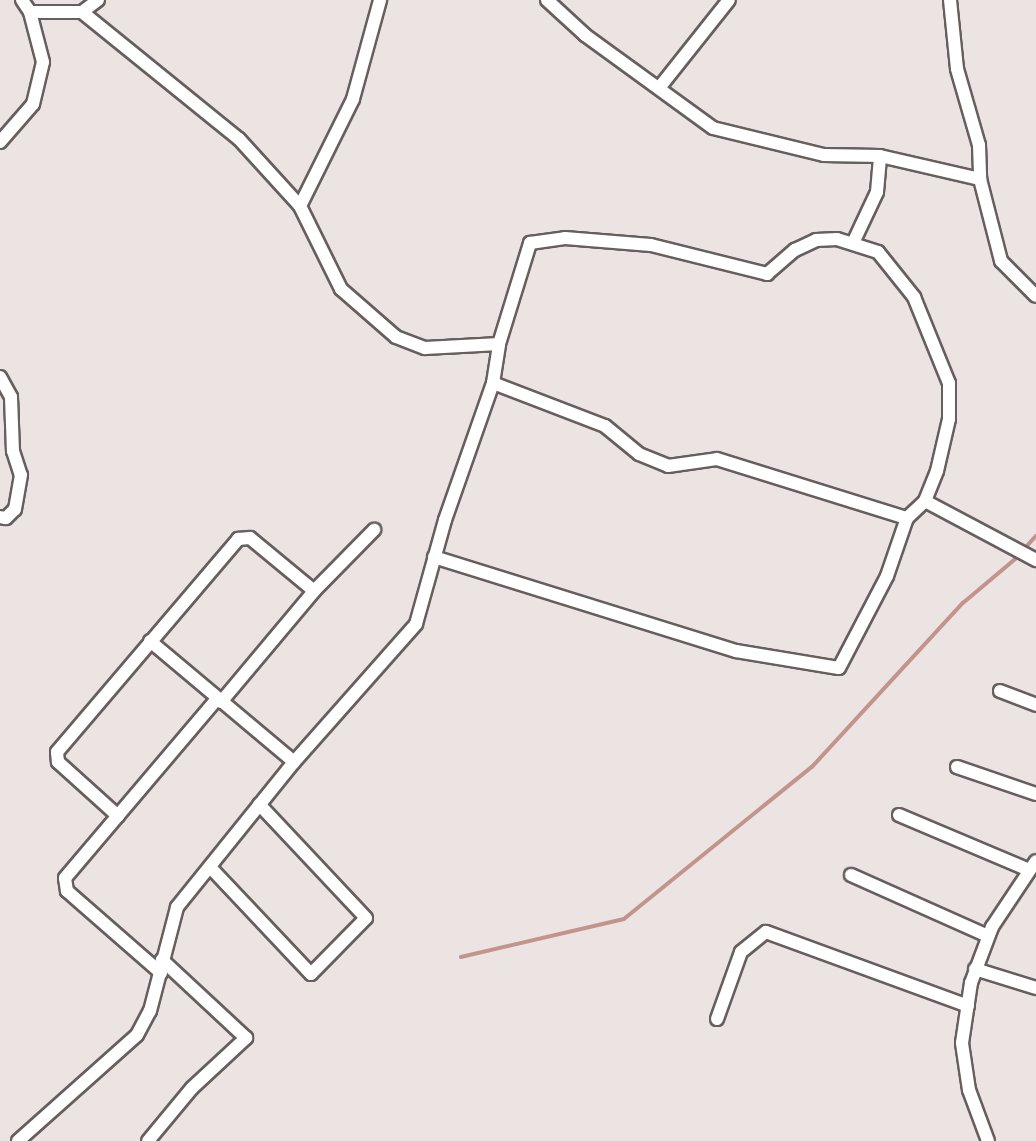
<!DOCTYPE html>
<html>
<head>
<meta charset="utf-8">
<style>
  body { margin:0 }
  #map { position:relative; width:1036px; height:1141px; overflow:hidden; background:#ece4e3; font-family:Jost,sans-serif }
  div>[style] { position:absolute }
  .stream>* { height:3.5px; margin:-1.75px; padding:0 1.75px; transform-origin:1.75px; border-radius:1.75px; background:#c2948b }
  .roads { filter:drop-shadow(2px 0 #665f5e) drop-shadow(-2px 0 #665f5e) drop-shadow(0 2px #665f5e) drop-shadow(0 -2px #665f5e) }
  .street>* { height:12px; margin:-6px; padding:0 6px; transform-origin:6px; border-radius:6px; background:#fff }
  span { translate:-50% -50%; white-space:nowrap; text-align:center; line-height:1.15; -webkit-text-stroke:7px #fff; paint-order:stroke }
</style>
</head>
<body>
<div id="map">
  <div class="stream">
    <div style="left:1027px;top:546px;width:13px;rotate:-48deg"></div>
    <div style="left:461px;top:957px;width:167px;rotate:-13.1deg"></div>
    <div style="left:624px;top:919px;width:242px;rotate:-39deg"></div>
    <div style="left:812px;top:767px;width:223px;rotate:-47.4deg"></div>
    <div style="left:963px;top:603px;width:75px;rotate:-40.1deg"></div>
  </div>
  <div class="roads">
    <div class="street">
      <div style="left:22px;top:0;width:14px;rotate:56deg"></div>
      <div style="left:30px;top:12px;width:52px"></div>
      <div style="left:82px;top:12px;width:202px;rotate:39deg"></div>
      <div style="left:239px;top:139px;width:91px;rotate:47.7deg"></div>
      <div style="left:300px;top:206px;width:93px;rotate:63.7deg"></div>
      <div style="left:341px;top:289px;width:73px;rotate:41.1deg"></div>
      <div style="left:396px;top:337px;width:31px;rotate:21deg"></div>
      <div style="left:425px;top:348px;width:74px;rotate:-3.1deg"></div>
      <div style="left:547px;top:0;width:52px;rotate:42.6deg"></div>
      <div style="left:585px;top:35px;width:158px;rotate:36deg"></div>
      <div style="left:713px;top:128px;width:114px;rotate:13.7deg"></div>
      <div style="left:824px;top:155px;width:56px;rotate:1deg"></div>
      <div style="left:880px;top:156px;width:103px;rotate:13deg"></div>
      <div style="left:980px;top:179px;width:85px;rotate:75.6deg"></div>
      <div style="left:1001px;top:261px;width:49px;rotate:45deg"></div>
      <div style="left:950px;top:0;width:69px;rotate:84.2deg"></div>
      <div style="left:957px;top:69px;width:79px;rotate:73.9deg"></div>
      <div style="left:979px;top:145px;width:34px;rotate:88deg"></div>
      <div style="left:82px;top:12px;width:20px;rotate:-37deg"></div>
      <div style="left:659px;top:88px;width:112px;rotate:-51.5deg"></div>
      <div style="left:0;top:142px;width:50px;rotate:-49deg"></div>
      <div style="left:33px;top:104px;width:43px;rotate:-76.6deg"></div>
      <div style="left:43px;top:62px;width:52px;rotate:-104.6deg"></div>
      <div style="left:300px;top:206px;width:119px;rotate:-63.6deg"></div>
      <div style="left:353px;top:99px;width:103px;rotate:-74.7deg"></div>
      <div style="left:853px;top:243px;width:56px;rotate:-64.8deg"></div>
      <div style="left:877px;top:192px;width:36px;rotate:-85deg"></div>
      <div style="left:0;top:377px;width:23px;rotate:61deg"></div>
      <div style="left:11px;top:397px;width:54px;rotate:87.9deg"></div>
      <div style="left:13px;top:451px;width:25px;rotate:72deg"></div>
      <div style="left:21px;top:475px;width:35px;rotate:100deg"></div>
      <div style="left:15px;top:509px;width:13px;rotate:135deg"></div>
      <div style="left:6px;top:518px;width:6px;rotate:-171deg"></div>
      <div style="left:493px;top:383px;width:120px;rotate:21deg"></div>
      <div style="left:605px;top:426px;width:44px;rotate:39.5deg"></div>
      <div style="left:639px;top:454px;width:31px;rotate:22deg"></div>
      <div style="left:668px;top:466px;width:49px;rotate:-8.1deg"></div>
      <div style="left:717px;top:459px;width:199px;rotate:17.3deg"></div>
      <div style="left:434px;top:557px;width:316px;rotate:17.3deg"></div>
      <div style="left:736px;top:651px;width:104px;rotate:9.4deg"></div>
      <div style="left:839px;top:668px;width:104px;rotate:-62.4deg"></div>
      <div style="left:887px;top:576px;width:61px;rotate:-71deg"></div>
      <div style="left:907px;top:518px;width:25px;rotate:-43deg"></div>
      <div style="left:925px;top:501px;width:126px;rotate:28deg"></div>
      <div style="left:150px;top:641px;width:188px;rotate:40deg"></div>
      <div style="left:1000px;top:691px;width:39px;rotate:21deg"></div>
      <div style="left:221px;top:702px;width:145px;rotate:-50deg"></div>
      <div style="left:314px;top:591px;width:86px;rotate:-45.5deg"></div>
      <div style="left:957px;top:767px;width:83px;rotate:18.9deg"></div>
      <div style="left:899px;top:815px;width:141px;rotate:22.9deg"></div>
      <div style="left:118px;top:816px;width:81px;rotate:-138deg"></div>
      <div style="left:58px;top:762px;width:10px;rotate:-96deg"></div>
      <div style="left:57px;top:752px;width:280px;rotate:-49.6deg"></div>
      <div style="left:238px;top:539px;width:12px;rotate:-5deg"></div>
      <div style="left:250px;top:538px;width:83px;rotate:39.6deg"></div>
      <div style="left:210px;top:867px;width:147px;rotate:46.7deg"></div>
      <div style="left:311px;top:974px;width:78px;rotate:-45.5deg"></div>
      <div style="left:366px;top:918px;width:156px;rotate:-133.2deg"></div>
      <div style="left:851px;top:875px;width:150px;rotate:24deg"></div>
      <div style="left:975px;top:969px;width:64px;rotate:17.3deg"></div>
      <div style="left:161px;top:973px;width:125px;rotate:-138.9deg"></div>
      <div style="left:67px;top:891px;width:13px;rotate:-99deg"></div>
      <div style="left:65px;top:878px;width:235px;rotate:-49.7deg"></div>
      <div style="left:717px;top:1019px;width:71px;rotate:-70.3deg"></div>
      <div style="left:741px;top:952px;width:32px;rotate:-39deg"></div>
      <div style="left:766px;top:932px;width:215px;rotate:20.1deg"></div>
      <div style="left:18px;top:1141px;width:159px;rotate:-41.7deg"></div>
      <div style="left:137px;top:1035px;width:27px;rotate:-62deg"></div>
      <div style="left:150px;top:1011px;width:107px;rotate:-75.4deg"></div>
      <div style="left:177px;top:907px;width:186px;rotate:-51.1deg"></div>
      <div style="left:294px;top:762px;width:184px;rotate:-48.5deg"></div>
      <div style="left:416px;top:624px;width:108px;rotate:-74.4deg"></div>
      <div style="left:445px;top:520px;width:145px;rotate:-70.7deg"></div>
      <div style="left:493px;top:383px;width:39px;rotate:-81deg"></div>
      <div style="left:499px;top:344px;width:106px;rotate:-72.9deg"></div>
      <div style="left:530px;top:243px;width:35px;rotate:-8deg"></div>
      <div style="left:565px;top:238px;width:86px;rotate:4.7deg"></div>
      <div style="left:651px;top:245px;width:120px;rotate:14deg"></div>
      <div style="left:767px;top:274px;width:37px;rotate:-41deg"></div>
      <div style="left:795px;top:250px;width:23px;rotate:-25deg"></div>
      <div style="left:816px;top:240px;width:21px;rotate:-3deg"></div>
      <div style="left:837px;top:239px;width:43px;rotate:17.6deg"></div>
      <div style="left:878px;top:252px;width:58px;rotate:51.3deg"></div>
      <div style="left:914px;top:297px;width:93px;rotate:67.9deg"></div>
      <div style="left:949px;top:383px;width:36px;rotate:90deg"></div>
      <div style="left:949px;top:419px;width:53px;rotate:103deg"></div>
      <div style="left:937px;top:471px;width:32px;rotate:112deg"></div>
      <div style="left:148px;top:1141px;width:69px;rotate:-50.3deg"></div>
      <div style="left:192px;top:1088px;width:74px;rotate:-42.8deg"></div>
      <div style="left:246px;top:1038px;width:115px;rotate:-137.1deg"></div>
      <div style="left:988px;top:1141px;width:54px;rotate:-110.4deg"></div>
      <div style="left:969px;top:1090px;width:48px;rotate:-98.5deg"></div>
      <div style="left:962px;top:1043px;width:61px;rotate:-81.5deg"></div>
      <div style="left:971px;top:983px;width:60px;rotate:-69.4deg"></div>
      <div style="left:992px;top:927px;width:79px;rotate:-56.3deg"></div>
    </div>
  </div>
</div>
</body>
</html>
